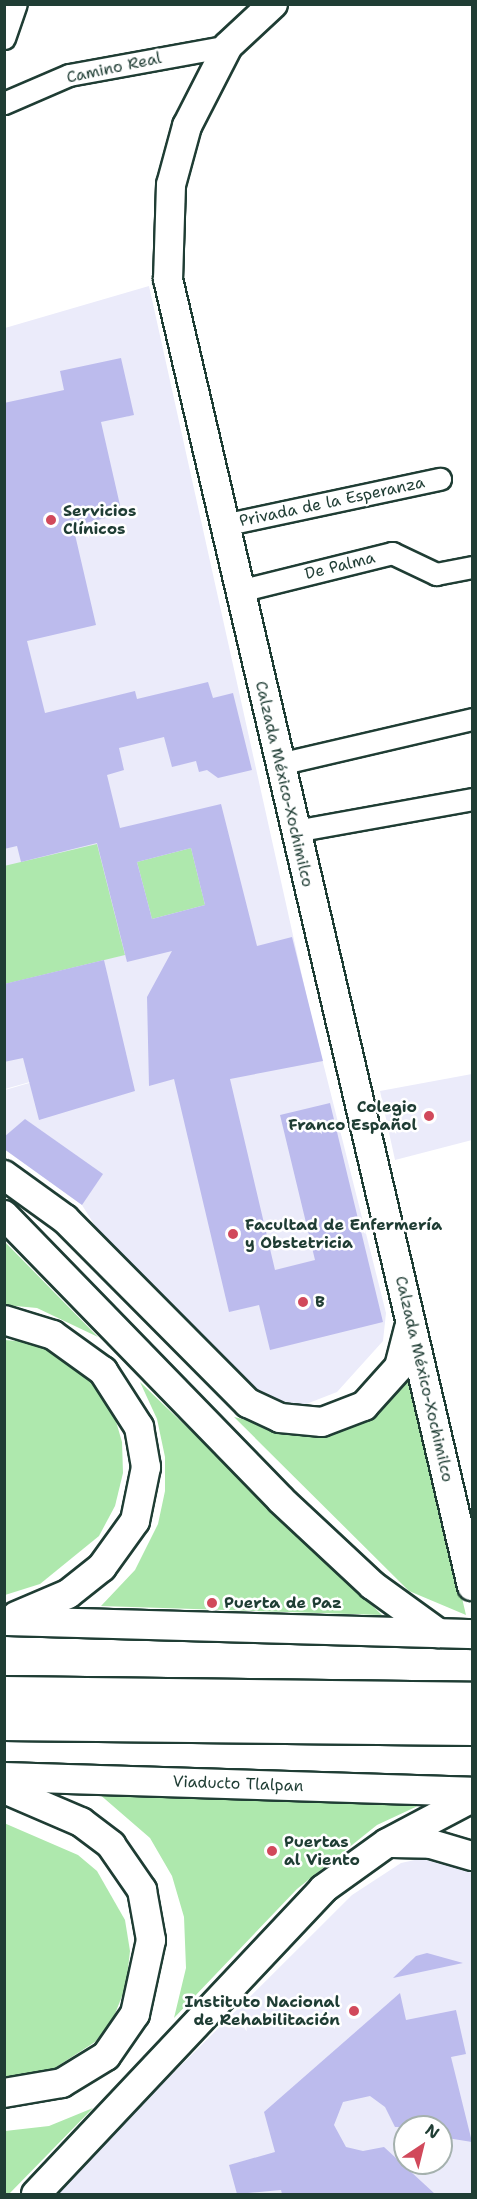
<!DOCTYPE html>
<html>
<head>
<meta charset="utf-8">
<style>
  body { margin:0 }
  #map { position:relative; width:477px; height:2199px; overflow:hidden; background:#fff; font-family:"Shantell Sans",sans-serif }
  div>[style] { position:absolute }
  .built>* { inset:0; background:#ebebfa }
  .green>* { inset:0; background:#aee8ad }
  .building>* { inset:0; background:#bcbbed }
  .roads { filter:drop-shadow(2px 0 #1f3d34) drop-shadow(-2px 0 #1f3d34) drop-shadow(0 2px #1f3d34) drop-shadow(0 -2px #1f3d34) }
  .minor>* { height:21px; margin:-10.5px; padding:0 10.5px; transform-origin:10.5px; border-radius:10.5px; background:#fff }
  .secondary>* { height:28px; margin:-14px; padding:0 14px; transform-origin:14px; border-radius:14px; background:#fff }
  .motorway>* { height:33px; margin:-16.5px; padding:0 16.5px; transform-origin:16.5px; border-radius:16.5px; background:#fff }
  .dots>* { width:16px; height:16px; translate:-50% -50%; box-sizing:border-box; border:3px solid #fff; border-radius:50% }
  span { translate:-50% -50%; white-space:nowrap; text-align:center; line-height:1.15; -webkit-text-stroke:5px #fff; paint-order:stroke }
  .street-label { font-size:16px; color:#1f3d34 }
  .poi-label { font-size:16px; color:#1f3d34; font-weight:700 }
  .left { translate:0 -50%; text-align:left }
  .right { translate:-100% -50%; text-align:right }
  .frame { position:absolute; inset:0; border:6px solid #1f3d34; pointer-events:none }
  .north { position:absolute; left:393px; top:2115px; width:60px; height:60px; box-sizing:border-box; background:#fff; border:2px solid #a5b1ae; border-radius:50%; rotate:35deg; font-size:16px; font-weight:700; line-height:24px; text-align:center; color:#1f3d34 }
  .north::after { content:''; display:block; margin:auto; width:21px; height:27px; background:#d1495b; clip-path:polygon(50% 0,100% 100%,50% 72%,0 100%) }
</style>
</head>
<body>
<div id="map">
  <div class="built">
    <div style="clip-path:polygon(149px 286px,308px 1003px,386px 1313px,383px 1341px,337px 1392px,296px 1408px,232px 1382px,119px 1264px,82px 1205px,5px 1149px,5px 1090px,140px 1051px,5px 1089px,5px 328px)"></div>
    <div style="clip-path:polygon(472px 1074px,472px 1140px,395px 1160px,380px 1091px)"></div>
    <div style="clip-path:polygon(evenodd,433px 1856px,472px 1865px,472px 2194px,52px 2194px,352px 1895px,401px 1863px,433px 1856px,405px 2127px,441px 2127px,441px 2163px,405px 2163px,405px 2127px)"></div>
  </div>
  <div class="green">
    <div style="clip-path:polygon(97px 844px,125px 955px,5px 984px,4px 866px)"></div>
    <div style="clip-path:polygon(191px 848px,205px 905px,152px 919px,137px 862px)"></div>
    <div style="clip-path:polygon(5px 1242px,98px 1337px,37px 1308px,5px 1305px)"></div>
    <div style="clip-path:polygon(5px 1340px,29px 1342px,66px 1358px,96px 1384px,113px 1411px,122px 1442px,123px 1473px,115px 1506px,99px 1536px,40px 1584px,5px 1595px)"></div>
    <div style="clip-path:polygon(407px 1365px,466px 1615px,409px 1591px,234px 1417px,293px 1431px,342px 1431px,382px 1401px)"></div>
    <div style="clip-path:polygon(140px 1382px,382px 1615px,101px 1606px,135px 1570px,158px 1524px,165px 1491px,165px 1457px,157px 1419px)"></div>
    <div style="clip-path:polygon(98px 1793px,422px 1804px,377px 1825px,297px 1889px,174px 2018px,186px 1968px,184px 1917px,172px 1876px,150px 1838px)"></div>
    <div style="clip-path:polygon(4px 1823px,78px 1855px,97px 1871px,125px 1920px,130px 1951px,126px 1986px,113px 2019px,95px 2042px,50px 2071px,4px 2079px)"></div>
    <div style="clip-path:polygon(93px 2108px,9px 2194px,5px 2194px,5px 2131px,49px 2126px)"></div>
  </div>
  <div class="building">
    <div style="clip-path:polygon(evenodd,121px 358px,134px 415px,101px 422px,122px 514px,73px 526px,96px 625px,27px 641px,45px 713px,135px 691px,137px 699px,208px 682px,213px 698px,233px 693px,252px 770px,218px 778px,207px 770px,199px 772px,196px 761px,172px 767px,164px 737px,119px 748px,124px 770px,107px 775px,120px 828px,221px 804px,257px 946px,292px 937px,323px 1061px,230px 1079px,275px 1270px,315px 1260px,280px 1115px,330px 1103px,383px 1322px,270px 1350px,259px 1305px,229px 1312px,174px 1079px,149px 1086px,147px 997px,172px 951px,127px 962px,97px 843px,21px 862px,17px 846px,4px 849px,4px 403px,64px 390px,60px 371px,121px 358px,191px 848px,205px 905px,152px 919px,137px 862px,191px 848px)"></div>
    <div style="clip-path:polygon(104px 960px,135px 1091px,39px 1120px,23px 1058px,4px 1062px,4px 984px)"></div>
    <div style="clip-path:polygon(25px 1119px,103px 1174px,82px 1205px,4px 1149px,4px 1137px)"></div>
    <div style="clip-path:polygon(427px 1953px,463px 1963px,393px 1978px,416px 1956px)"></div>
    <div style="clip-path:polygon(400px 1993px,406px 2020px,456px 2010px,466px 2054px,451px 2057px,472px 2142px,441px 2137px,441px 2127px,395px 2127px,385px 2107px,370px 2096px,343px 2102px,334px 2125px,346px 2147px,363px 2151px,384px 2147px,435px 2194px,282px 2194px,281px 2190px,237px 2194px,229px 2165px,275px 2152px,264px 2112px)"></div>
  </div>
  <div class="roads">
    <div class="minor">
      <div style="left:4px;top:38px;width:36px;rotate:-71deg"></div>
      <div style="left:4px;top:103px;width:71px;rotate:-23.3deg"></div>
      <div style="left:69px;top:75px;width:162px;rotate:-10.3deg"></div>
      <div style="left:223px;top:525px;width:222px;rotate:-12deg"></div>
      <div style="left:239px;top:591px;width:158px;rotate:-13.9deg"></div>
      <div style="left:392px;top:553px;width:49px;rotate:25.5deg"></div>
      <div style="left:436px;top:574px;width:37px;rotate:-11deg"></div>
      <div style="left:279px;top:764px;width:198px;rotate:-13.1deg"></div>
      <div style="left:295px;top:831px;width:180px;rotate:-10.2deg"></div>
    </div>
    <div class="secondary">
      <div style="left:273px;top:4px;width:62px;rotate:137deg"></div>
      <div style="left:228px;top:46px;width:90px;rotate:117.1deg"></div>
      <div style="left:187px;top:126px;width:61px;rotate:105.2deg"></div>
      <div style="left:171px;top:185px;width:94px;rotate:91.8deg"></div>
      <div style="left:168px;top:279px;width:1342px;rotate:76.91deg"></div>
      <div style="left:4px;top:1175px;width:75px;rotate:35.8deg"></div>
      <div style="left:65px;top:1219px;width:260px;rotate:45.2deg"></div>
      <div style="left:248px;top:1403px;width:35px;rotate:25deg"></div>
      <div style="left:280px;top:1418px;width:42px;rotate:5.4deg"></div>
      <div style="left:322px;top:1422px;width:45px;rotate:-20.9deg"></div>
      <div style="left:364px;top:1406px;width:52px;rotate:-48.1deg"></div>
      <div style="left:399px;top:1367px;width:40px;rotate:-75.6deg"></div>
      <div style="left:4px;top:1215px;width:397px;rotate:45.8deg"></div>
      <div style="left:281px;top:1500px;width:125px;rotate:43deg"></div>
      <div style="left:372px;top:1585px;width:82px;rotate:36deg"></div>
      <div style="left:4px;top:1320px;width:51px;rotate:17deg"></div>
      <div style="left:53px;top:1335px;width:62px;rotate:35.8deg"></div>
      <div style="left:103px;top:1371px;width:67px;rotate:57.3deg"></div>
      <div style="left:139px;top:1427px;width:41px;rotate:80.1deg"></div>
      <div style="left:146px;top:1467px;width:55px;rotate:101.5deg"></div>
      <div style="left:135px;top:1521px;width:57px;rotate:125.7deg"></div>
      <div style="left:102px;top:1567px;width:43px;rotate:141.5deg"></div>
      <div style="left:68px;top:1594px;width:56px;rotate:157.1deg"></div>
      <div style="left:4px;top:1621px;width:468px;rotate:1.6deg"></div>
      <div style="left:4px;top:1777px;width:468px;rotate:1.8deg"></div>
      <div style="left:4px;top:1789px;width:84px;rotate:23.2deg"></div>
      <div style="left:81px;top:1822px;width:38px;rotate:37deg"></div>
      <div style="left:111px;top:1845px;width:55px;rotate:55.4deg"></div>
      <div style="left:142px;top:1890px;width:51px;rotate:79.8deg"></div>
      <div style="left:151px;top:1940px;width:76px;rotate:102.2deg"></div>
      <div style="left:135px;top:2014px;width:51px;rotate:124.6deg"></div>
      <div style="left:106px;top:2056px;width:52px;rotate:148.5deg"></div>
      <div style="left:62px;top:2083px;width:59px;rotate:170.2deg"></div>
      <div style="left:392px;top:1843px;width:39px;rotate:1deg"></div>
      <div style="left:431px;top:1844px;width:43px;rotate:16.3deg"></div>
      <div style="left:36px;top:2194px;width:419px;rotate:-46.7deg"></div>
      <div style="left:323px;top:1889px;width:79px;rotate:-35.7deg"></div>
      <div style="left:387px;top:1843px;width:96px;rotate:-27.9deg"></div>
    </div>
    <div class="motorway">
      <div style="left:4px;top:1693px;width:468px;rotate:0.7deg"></div>
      <div style="left:4px;top:1723px;width:468px;rotate:0.6deg"></div>
    </div>
  </div>
  <div class="dots">
    <div style="left:51px;top:520px;background:#d1495b"></div>
    <div style="left:429px;top:1116px;background:#d1495b"></div>
    <div style="left:233px;top:1234px;background:#d1495b"></div>
    <div style="left:303px;top:1302px;background:#d1495b"></div>
    <div style="left:212px;top:1603px;background:#d1495b"></div>
    <div style="left:272px;top:1851px;background:#d1495b"></div>
    <div style="left:354px;top:2011px;background:#d1495b"></div>
  </div>
  <div class="street-label">
    <span style="left:114px;top:68px;rotate:-12deg">Camino Real</span>
    <span style="left:332px;top:502px;rotate:-12deg">Privada de la Esperanza</span>
    <span style="left:340px;top:566px;rotate:-14deg">De Palma</span>
    <span style="left:284px;top:784px;rotate:77deg">Calzada México-Xochimilco</span>
    <span style="left:424px;top:1379px;rotate:77deg">Calzada México-Xochimilco</span>
    <span style="left:238px;top:1784px;rotate:2deg">Viaducto Tlalpan</span>
  </div>
  <div class="poi-label">
    <span class="left" style="left:63px;top:520px">Servicios<br>Clínicos</span>
    <span class="right" style="left:417px;top:1116px">Colegio<br>Franco Español</span>
    <span class="left" style="left:245px;top:1234px">Facultad de Enfermería<br>y Obstetricia</span>
    <span class="left" style="left:315px;top:1302px">B</span>
    <span class="left" style="left:224px;top:1603px">Puerta de Paz</span>
    <span class="left" style="left:284px;top:1851px">Puertas<br>al Viento</span>
    <span class="right" style="left:340px;top:2011px">Instituto Nacional<br>de Rehabilitación</span>
  </div>
  <div class="frame"></div>
  <div class="north">N</div>
</div>
</body>
</html>
